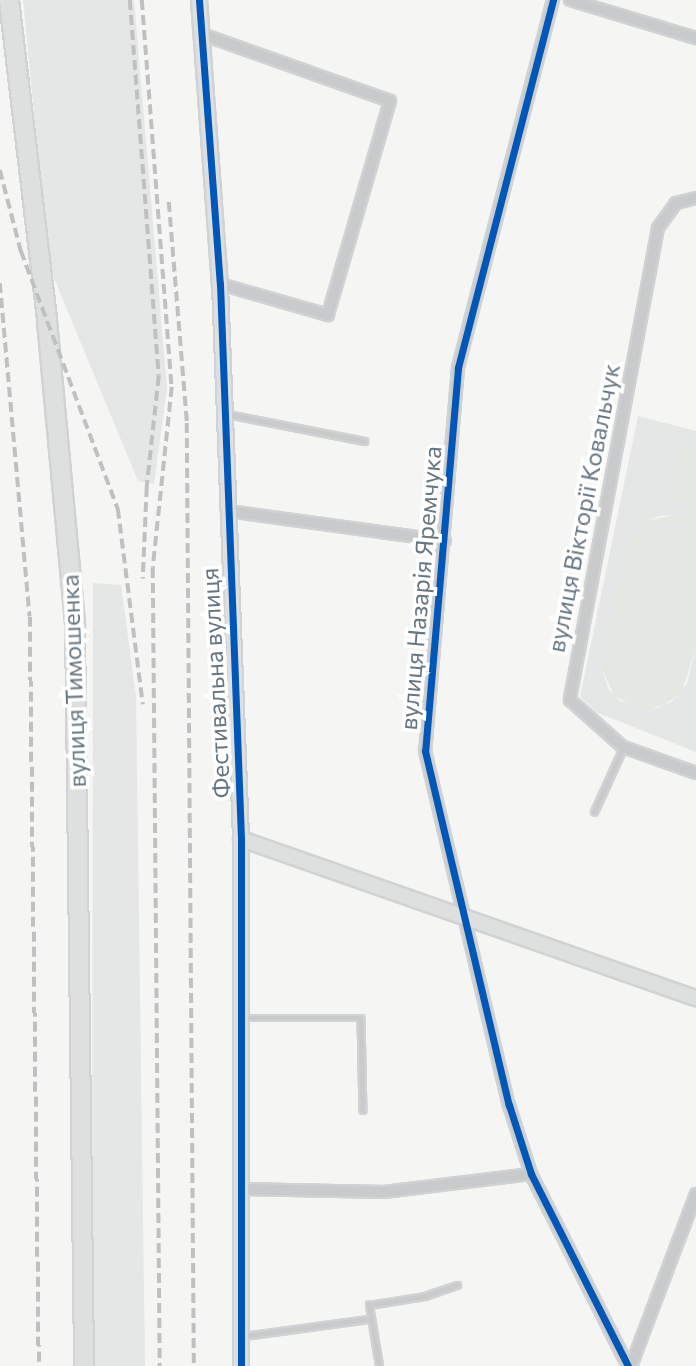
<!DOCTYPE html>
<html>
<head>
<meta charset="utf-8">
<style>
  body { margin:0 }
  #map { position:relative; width:696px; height:1366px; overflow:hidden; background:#f5f5f3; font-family:Commissioner,sans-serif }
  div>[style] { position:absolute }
  .built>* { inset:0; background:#e5e6e6 }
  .green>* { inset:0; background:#e4e7e2 }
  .roads { filter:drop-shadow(2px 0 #d1d2d3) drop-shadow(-2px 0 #d1d2d3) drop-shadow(0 2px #d1d2d3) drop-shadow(0 -2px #d1d2d3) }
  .lane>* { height:4.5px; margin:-2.25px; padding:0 2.25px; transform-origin:2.25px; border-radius:2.25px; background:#c9cacb }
  .street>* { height:10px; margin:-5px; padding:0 5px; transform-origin:5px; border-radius:5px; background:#c9cacb }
  .secondary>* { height:14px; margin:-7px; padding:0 7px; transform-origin:7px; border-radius:7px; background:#dedfdf }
  .highway>* { height:18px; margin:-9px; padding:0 9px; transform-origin:9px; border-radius:9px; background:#dedfdf }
  .rail>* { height:3.5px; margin-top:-1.75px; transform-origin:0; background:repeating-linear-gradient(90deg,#bfc0c1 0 10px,transparent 0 15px) }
  .cycleway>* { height:7px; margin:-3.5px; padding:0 3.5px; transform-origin:3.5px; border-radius:3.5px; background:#0057b8 }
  span { translate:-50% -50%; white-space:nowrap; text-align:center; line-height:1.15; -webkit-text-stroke:7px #fff; paint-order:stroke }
  .street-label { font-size:24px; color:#667682 }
</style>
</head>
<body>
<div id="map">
  <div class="built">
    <div style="clip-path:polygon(23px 0,134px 0,167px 388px,154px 484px,138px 481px,49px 266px)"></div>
    <div style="clip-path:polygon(638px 416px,696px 431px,696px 450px,681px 446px,669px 497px,696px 504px,696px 522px,675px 515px,660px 516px,646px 521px,629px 539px,601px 667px,609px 690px,620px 701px,657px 708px,671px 702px,687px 684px,696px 647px,696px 752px,596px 712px,580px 697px)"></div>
    <div style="clip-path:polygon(93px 583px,121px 585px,136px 696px,145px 1366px,92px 1366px)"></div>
  </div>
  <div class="green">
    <div style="clip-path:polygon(681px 446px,696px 450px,696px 504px,668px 497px)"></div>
    <div style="clip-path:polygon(675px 515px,696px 522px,696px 647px,682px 692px,664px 705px,642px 709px,614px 696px,601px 667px,629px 539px,646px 521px)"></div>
  </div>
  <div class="roads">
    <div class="lane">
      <div style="left:227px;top:414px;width:140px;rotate:11.1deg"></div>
      <div style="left:594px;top:812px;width:70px;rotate:-65.6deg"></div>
      <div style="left:245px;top:1018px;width:116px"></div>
      <div style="left:361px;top:1018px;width:92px;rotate:88.8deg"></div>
      <div style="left:244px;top:1336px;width:125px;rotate:-7.8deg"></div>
      <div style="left:379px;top:1366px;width:62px;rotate:-99.3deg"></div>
      <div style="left:369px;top:1305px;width:57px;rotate:-9.1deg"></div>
      <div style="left:425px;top:1296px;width:34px;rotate:-19deg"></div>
    </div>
    <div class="street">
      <div style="left:553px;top:0;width:380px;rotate:104.5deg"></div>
      <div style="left:458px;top:368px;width:384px;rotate:94.9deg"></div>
      <div style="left:425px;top:751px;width:364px;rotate:76.7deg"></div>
      <div style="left:509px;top:1105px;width:72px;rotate:72.3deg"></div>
      <div style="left:531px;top:1174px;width:215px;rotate:63.2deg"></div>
      <div style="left:570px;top:0;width:132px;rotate:16.8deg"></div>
      <div style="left:204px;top:35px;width:197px;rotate:19.5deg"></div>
      <div style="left:390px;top:101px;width:223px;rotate:106.2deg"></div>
      <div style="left:328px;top:315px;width:112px;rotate:-164deg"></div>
      <div style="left:696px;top:198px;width:21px;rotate:166deg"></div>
      <div style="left:676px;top:203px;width:31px;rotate:126deg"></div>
      <div style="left:658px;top:228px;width:480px;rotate:100.6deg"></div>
      <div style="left:570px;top:700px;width:71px;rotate:41.6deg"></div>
      <div style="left:623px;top:747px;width:77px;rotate:19.6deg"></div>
      <div style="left:227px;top:511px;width:220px;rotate:7.8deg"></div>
      <div style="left:241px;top:1189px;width:143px;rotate:1.2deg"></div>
      <div style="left:384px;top:1192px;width:148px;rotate:-7deg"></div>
      <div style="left:631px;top:1366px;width:184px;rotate:-69.3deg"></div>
    </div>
    <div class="secondary">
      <div style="left:199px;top:0;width:285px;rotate:85.8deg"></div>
      <div style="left:220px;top:284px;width:555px;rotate:87.83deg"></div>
      <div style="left:241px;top:839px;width:527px;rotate:90deg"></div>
      <div style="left:241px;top:839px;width:482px;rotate:19.3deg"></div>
    </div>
    <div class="highway">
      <div style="left:9px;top:0;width:323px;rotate:83.2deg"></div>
      <div style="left:47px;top:321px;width:305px;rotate:84.7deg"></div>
      <div style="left:75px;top:625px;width:741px;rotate:89.3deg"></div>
    </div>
  </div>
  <div class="rail">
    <div style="left:130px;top:0;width:377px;rotate:85.6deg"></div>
    <div style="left:159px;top:376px;width:112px;rotate:96.2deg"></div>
    <div style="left:147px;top:487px;width:92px;rotate:92.5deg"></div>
    <div style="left:142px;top:0;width:388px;rotate:85.6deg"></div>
    <div style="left:172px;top:387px;width:182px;rotate:96deg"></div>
    <div style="left:153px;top:568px;width:798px;rotate:89.5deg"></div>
    <div style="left:0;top:170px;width:84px;rotate:75.5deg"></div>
    <div style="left:21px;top:251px;width:276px;rotate:69.4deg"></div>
    <div style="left:118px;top:509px;width:197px;rotate:82.7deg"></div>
    <div style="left:169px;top:202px;width:222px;rotate:85.3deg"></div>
    <div style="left:187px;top:423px;width:943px;rotate:89.57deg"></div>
    <div style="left:0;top:283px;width:335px;rotate:84.9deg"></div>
    <div style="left:30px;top:617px;width:749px;rotate:89.31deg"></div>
  </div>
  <div class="cycleway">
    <div style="left:199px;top:0;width:285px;rotate:85.8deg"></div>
    <div style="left:220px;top:284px;width:555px;rotate:87.83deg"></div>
    <div style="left:241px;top:839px;width:527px;rotate:90deg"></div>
    <div style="left:553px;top:0;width:380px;rotate:104.5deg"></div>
    <div style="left:458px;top:368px;width:384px;rotate:94.9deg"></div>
    <div style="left:425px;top:751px;width:364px;rotate:76.7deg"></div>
    <div style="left:509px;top:1105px;width:72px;rotate:72.3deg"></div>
    <div style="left:531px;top:1174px;width:215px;rotate:63.2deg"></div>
  </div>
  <div class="street-label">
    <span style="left:583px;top:508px;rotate:-79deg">вулиця Вікторії Ковальчук</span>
    <span style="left:420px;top:588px;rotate:-85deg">вулиця Назарія Яремчука</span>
    <span style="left:73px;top:681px;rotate:-92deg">вулиця Тимошенка</span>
    <span style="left:215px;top:683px;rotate:-93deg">Фестивальна вулиця</span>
  </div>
</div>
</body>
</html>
